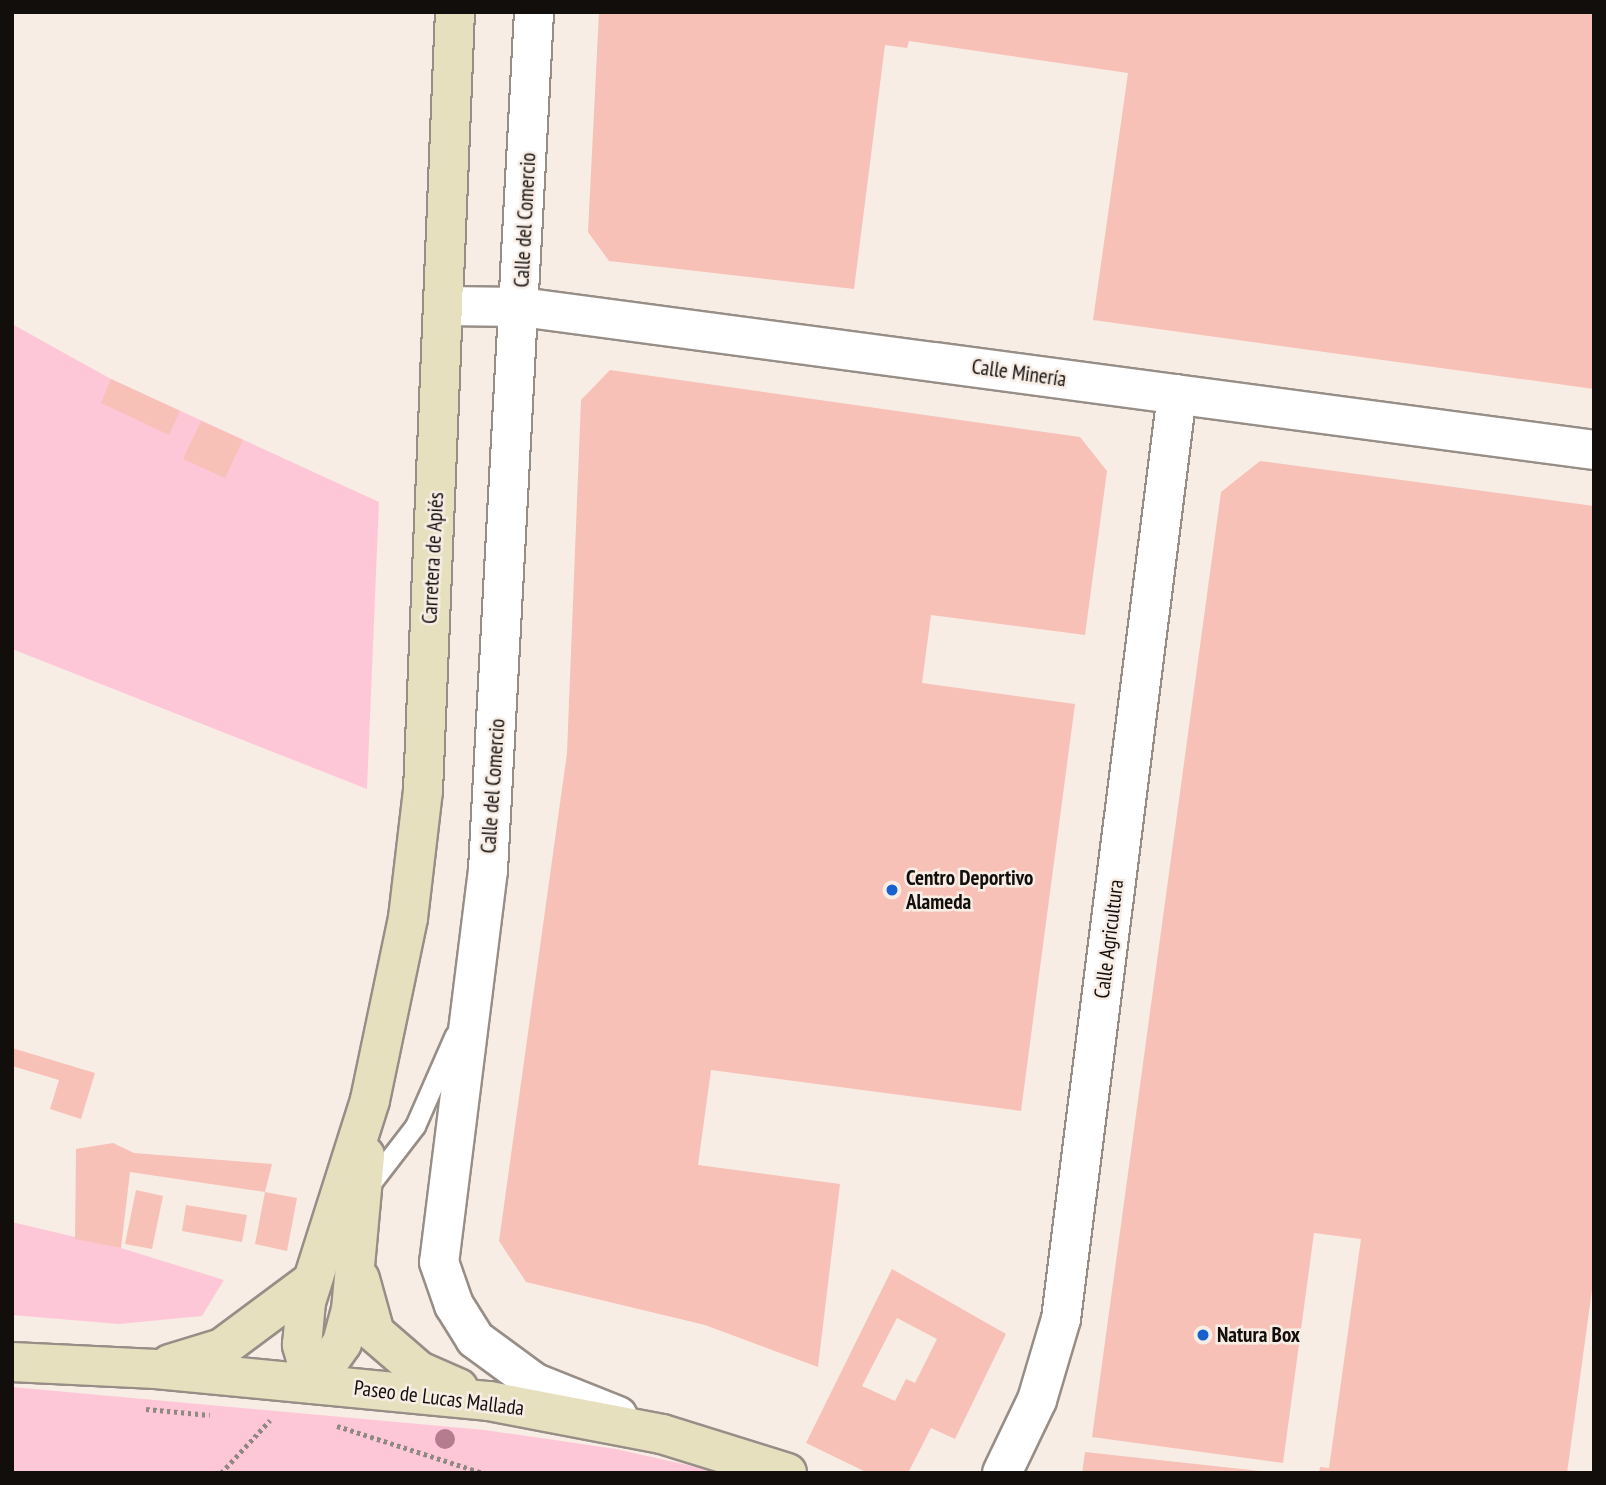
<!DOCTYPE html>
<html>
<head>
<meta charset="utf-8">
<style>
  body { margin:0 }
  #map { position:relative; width:1606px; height:1485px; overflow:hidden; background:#f7ede5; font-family:"PT Sans Narrow",sans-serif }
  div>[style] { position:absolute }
  .green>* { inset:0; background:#fec7d8 }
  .building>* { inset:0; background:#f7c1b7 }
  .path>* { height:4.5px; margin-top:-2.25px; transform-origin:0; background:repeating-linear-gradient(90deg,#8f8883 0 3.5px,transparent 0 7px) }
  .roads { filter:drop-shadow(2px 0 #978e87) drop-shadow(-2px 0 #978e87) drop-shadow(0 2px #978e87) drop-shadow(0 -2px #978e87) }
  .lane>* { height:19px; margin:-9.5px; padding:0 9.5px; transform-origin:9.5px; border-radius:9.5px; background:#fff }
  .street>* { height:38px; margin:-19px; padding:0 19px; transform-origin:19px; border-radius:19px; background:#fff }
  .secondary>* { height:38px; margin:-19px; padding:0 19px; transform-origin:19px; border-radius:19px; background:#e7e0bf }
  .trees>* { width:20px; height:20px; margin:-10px; border-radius:50%; background:#b57c90 }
  .dots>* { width:19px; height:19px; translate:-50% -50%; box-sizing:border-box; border:4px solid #f7ede5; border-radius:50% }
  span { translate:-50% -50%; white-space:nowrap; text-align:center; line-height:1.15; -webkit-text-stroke:5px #f7ede5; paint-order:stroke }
  .street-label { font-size:21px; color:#120e0c }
  .poi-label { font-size:21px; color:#120e0c; font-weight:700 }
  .left { translate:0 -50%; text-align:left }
  .frame { position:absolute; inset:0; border:14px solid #120e0c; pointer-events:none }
</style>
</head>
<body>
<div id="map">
  <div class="green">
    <div style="clip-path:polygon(12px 324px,111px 379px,379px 502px,367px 789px,12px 649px)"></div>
    <div style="clip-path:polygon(12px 1222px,121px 1248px,224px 1280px,202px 1316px,119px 1324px,12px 1315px)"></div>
    <div style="clip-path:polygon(12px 1387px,485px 1430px,616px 1449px,723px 1473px,12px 1473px)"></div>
  </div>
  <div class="building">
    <div style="clip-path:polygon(599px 12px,1594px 12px,1594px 389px,1093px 320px,1128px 73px,909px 41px,907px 48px,885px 45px,854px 289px,609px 261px,588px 232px)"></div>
    <div style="clip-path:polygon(610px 370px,1080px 437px,1107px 471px,1085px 635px,931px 615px,922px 683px,1075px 704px,1021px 1111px,711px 1070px,698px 1165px,840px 1184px,818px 1367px,705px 1325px,526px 1282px,499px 1241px,567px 753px,581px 400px)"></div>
    <div style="clip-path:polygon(111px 379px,180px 411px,169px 435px,101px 403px)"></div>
    <div style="clip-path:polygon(201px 421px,243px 440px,225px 478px,183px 459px)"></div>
    <div style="clip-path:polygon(1260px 461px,1594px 506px,1594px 1275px,1567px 1473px,1319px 1473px,1320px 1467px,1329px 1468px,1361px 1239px,1314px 1233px,1283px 1463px,1092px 1437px,1221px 492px)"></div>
    <div style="clip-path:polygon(12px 1048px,95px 1073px,81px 1119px,50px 1109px,59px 1080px,12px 1066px)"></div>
    <div style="clip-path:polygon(113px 1143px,134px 1153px,272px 1164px,265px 1192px,297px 1198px,287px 1251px,255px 1244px,265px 1192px,130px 1172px,121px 1248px,75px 1239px,76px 1149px)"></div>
    <div style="clip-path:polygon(136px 1190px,163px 1196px,152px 1249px,125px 1244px)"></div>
    <div style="clip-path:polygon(186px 1205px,247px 1215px,242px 1242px,182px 1231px)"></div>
    <div style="clip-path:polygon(evenodd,892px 1269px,1006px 1334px,955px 1439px,931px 1428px,908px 1473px,868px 1473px,806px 1443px,892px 1269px,897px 1318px,937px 1339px,915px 1383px,906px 1379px,895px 1401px,862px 1386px,897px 1318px)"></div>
    <div style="clip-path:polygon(1085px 1452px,1260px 1471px,1260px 1473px,1082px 1473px)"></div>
  </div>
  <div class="path">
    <div style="left:146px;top:1409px;width:64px;rotate:5.4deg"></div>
    <div style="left:337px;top:1426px;width:153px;rotate:17.8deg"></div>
    <div style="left:221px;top:1473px;width:72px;rotate:-47.2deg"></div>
  </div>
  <div class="roads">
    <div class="lane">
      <div style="left:368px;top:1187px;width:77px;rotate:-52.4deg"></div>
      <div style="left:415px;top:1126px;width:99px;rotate:-66.3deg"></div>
    </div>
    <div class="street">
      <div style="left:534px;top:12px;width:859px;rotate:93.07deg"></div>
      <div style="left:488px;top:870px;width:395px;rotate:97.1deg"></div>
      <div style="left:439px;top:1262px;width:46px;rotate:70.8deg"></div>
      <div style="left:454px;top:1305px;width:40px;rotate:58deg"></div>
      <div style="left:475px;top:1339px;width:74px;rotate:36.3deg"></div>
      <div style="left:535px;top:1383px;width:89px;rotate:21.7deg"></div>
      <div style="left:444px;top:306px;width:77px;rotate:0.7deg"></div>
      <div style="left:521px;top:307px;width:1082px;rotate:7.59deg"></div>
      <div style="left:1002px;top:1473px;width:81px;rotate:-64.4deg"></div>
      <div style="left:1037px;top:1400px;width:84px;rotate:-73.5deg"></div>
      <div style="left:1061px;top:1319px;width:932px;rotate:-82.85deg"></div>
    </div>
    <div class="secondary">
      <div style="left:360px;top:1279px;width:56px;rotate:74.5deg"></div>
      <div style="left:375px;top:1333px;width:58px;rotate:40.8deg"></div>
      <div style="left:419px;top:1371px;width:43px;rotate:23.6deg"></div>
      <div style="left:12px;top:1362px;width:144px;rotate:2.8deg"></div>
      <div style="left:156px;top:1369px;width:335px;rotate:5.5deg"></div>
      <div style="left:489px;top:1401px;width:176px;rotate:10.8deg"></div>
      <div style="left:662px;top:1434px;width:131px;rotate:17.3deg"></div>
      <div style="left:170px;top:1364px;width:54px;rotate:-17.1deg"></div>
      <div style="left:222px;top:1348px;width:111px;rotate:-36.6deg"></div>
      <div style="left:313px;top:1384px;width:41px;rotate:-105.8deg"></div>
      <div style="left:302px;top:1345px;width:43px;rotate:-84.7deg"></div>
      <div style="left:306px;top:1302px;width:212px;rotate:-72.4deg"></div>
      <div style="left:370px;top:1100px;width:186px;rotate:-78.2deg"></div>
      <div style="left:408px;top:918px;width:128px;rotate:-83.3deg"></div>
      <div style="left:423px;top:791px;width:780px;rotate:-87.65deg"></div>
      <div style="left:313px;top:1384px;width:50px;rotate:-54.7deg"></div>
      <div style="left:342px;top:1343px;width:34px;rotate:-75deg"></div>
      <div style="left:351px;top:1310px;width:155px;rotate:-84.8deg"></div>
    </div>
  </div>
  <div class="trees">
    <div style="left:445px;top:1439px"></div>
  </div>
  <div class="dots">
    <div style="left:892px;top:890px;background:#1661cc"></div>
    <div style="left:1203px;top:1335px;background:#1661cc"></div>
  </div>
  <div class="street-label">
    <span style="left:525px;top:220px;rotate:-87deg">Calle del Comercio</span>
    <span style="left:1019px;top:373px;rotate:8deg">Calle Minería</span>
    <span style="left:433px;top:558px;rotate:-87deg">Carretera de Apiés</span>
    <span style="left:493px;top:786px;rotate:-86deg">Calle del Comercio</span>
    <span style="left:1109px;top:939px;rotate:-83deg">Calle Agricultura</span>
    <span style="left:439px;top:1398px;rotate:7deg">Paseo de Lucas Mallada</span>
  </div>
  <div class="poi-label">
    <span class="left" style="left:906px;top:890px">Centro Deportivo<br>Alameda</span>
    <span class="left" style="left:1217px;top:1335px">Natura Box</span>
  </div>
  <div class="frame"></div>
</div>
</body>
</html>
